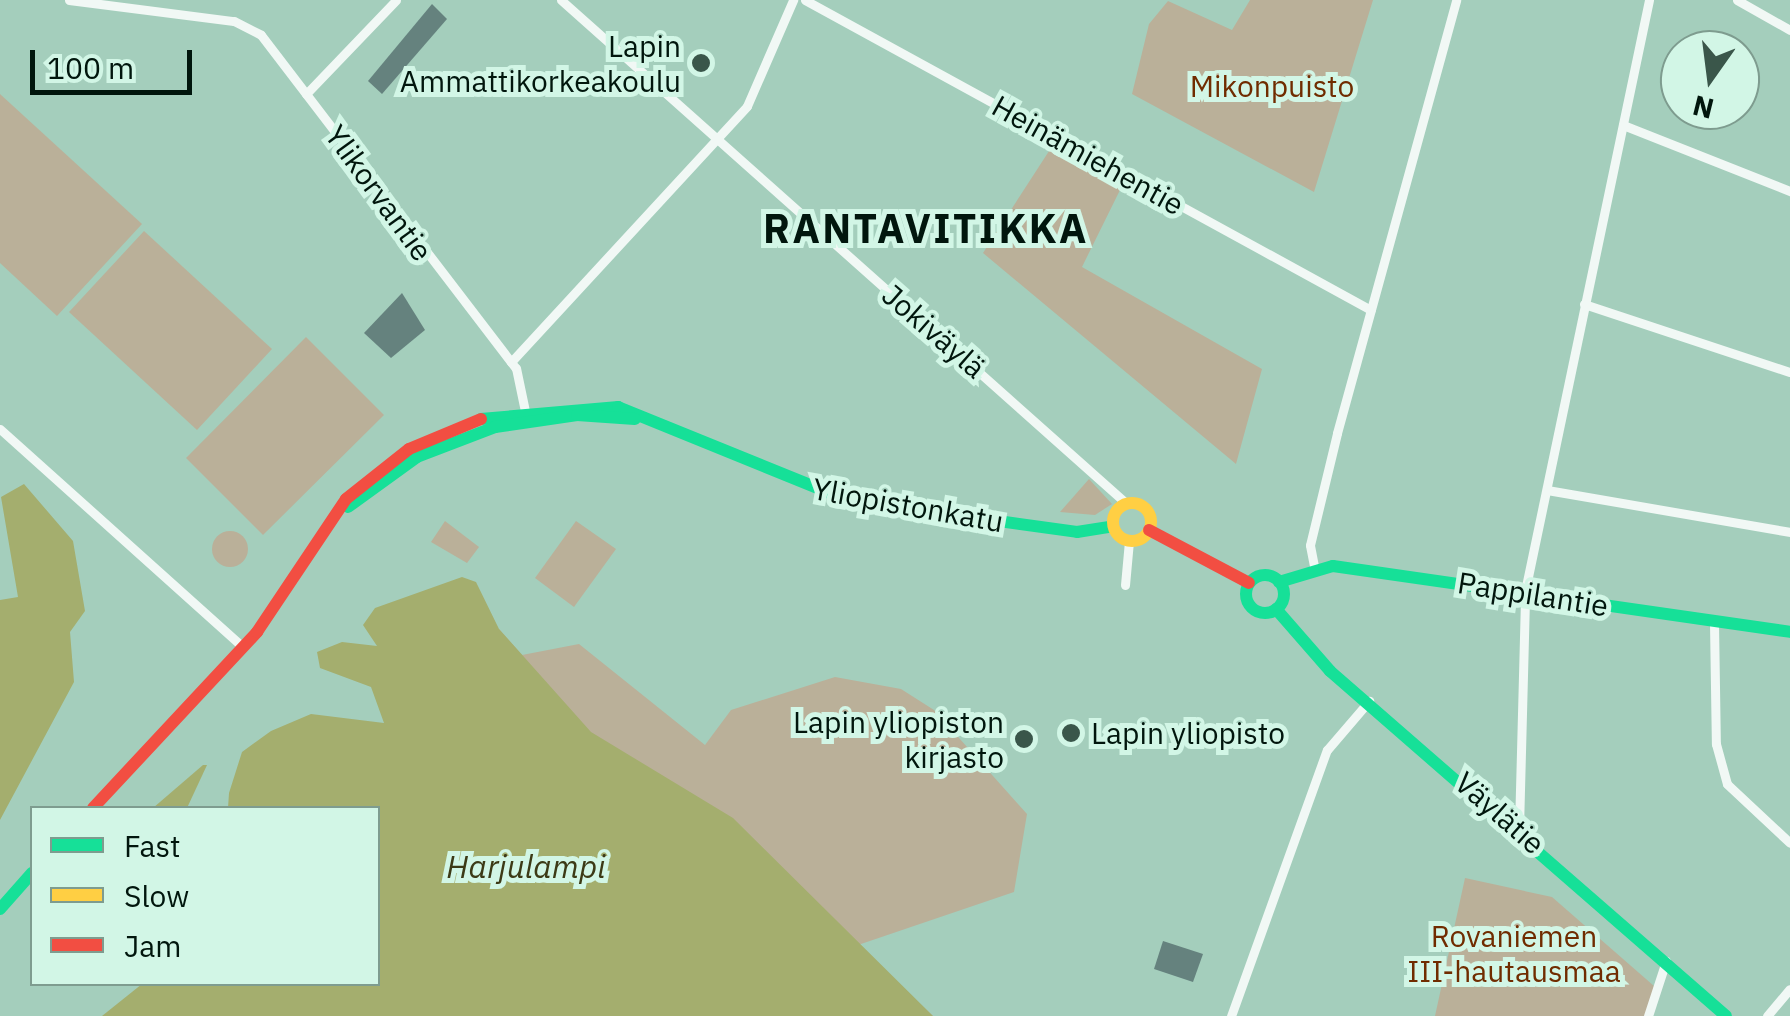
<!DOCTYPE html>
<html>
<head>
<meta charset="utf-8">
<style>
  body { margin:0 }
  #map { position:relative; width:1790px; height:1016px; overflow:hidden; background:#a4cebc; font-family:"IBM Plex Sans",sans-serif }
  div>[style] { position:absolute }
  .green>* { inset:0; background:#bab099 }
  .round { border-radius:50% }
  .water>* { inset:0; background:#a4ae6e }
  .building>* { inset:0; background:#65827e }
  .street>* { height:9px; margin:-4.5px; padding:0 4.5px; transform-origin:4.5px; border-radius:4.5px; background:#f1f8f5 }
  .fast>* { height:12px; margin:-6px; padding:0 6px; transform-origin:6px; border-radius:6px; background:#16e098 }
  .fast>.ring { margin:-6px; padding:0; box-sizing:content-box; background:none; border:12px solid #16e098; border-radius:50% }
  .slow>* { height:12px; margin:-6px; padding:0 6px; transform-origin:6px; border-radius:6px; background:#ffcf43 }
  .slow>.ring { margin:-6px; padding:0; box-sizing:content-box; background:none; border:12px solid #ffcf43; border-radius:50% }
  .jam>* { height:12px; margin:-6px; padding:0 6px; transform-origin:6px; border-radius:6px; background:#f24e42 }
  .dots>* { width:28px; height:28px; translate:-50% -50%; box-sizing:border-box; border:5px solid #d2f6e6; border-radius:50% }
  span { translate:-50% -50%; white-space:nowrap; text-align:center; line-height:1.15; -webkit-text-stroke:10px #d2f6e6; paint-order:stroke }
  .poi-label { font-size:30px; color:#01160d }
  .right { translate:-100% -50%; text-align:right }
  .left { translate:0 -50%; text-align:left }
  .park-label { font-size:30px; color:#702c00 }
  .street-label { font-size:30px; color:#01160d }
  .water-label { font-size:32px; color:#3c3a16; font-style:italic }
  .district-label { font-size:40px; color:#01160d; font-weight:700; letter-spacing:2.5px }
  .legend { position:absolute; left:30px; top:806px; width:350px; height:180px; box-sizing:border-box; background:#d2f6e6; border:2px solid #7e9c8f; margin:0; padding:12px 18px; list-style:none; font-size:30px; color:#01160d }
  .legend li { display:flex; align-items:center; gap:20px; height:50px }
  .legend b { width:50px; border:2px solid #7e9c8f }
  .north { position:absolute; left:1660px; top:30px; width:100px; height:100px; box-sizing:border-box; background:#d2f6e6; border:2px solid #7e9c8f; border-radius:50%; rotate:194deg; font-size:28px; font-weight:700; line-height:40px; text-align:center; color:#01160d }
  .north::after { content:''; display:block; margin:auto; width:35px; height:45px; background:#3a564a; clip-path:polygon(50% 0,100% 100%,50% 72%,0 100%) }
  .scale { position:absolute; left:30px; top:50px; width:162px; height:45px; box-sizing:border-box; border:5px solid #01160d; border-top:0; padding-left:12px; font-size:30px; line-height:35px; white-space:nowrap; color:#01160d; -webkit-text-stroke:8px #d2f6e6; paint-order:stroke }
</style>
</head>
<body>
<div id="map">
  <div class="green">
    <div style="clip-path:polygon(1250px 0,1373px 0,1314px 192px,1132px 94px,1149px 24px,1168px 1px,1232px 30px)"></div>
    <div style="clip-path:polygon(0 94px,142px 224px,57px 316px,0 263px)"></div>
    <div style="clip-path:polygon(1051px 148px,1121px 188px,1082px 267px,1262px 369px,1236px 464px,983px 253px)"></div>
    <div style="clip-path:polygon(144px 231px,272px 349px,197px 430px,69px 312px)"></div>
    <div style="clip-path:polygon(306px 337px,384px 415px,263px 535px,186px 458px)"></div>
    <div style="clip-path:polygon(1089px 479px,1112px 504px,1095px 515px,1060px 512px)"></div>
    <div style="clip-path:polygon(445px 521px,479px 547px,467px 563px,431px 542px)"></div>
    <div style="clip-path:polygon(576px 521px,616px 549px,574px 607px,535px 578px)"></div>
    <div class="round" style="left:212px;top:531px;width:36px;height:36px"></div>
    <div style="clip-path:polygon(499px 629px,522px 655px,579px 644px,705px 745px,731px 710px,835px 677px,901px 689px,934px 710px,1027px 814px,1014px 892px,858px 945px,933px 1016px,356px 1016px,378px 984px)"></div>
    <div style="clip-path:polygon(1465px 878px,1552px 897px,1654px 986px,1647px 1016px,1435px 1016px)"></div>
  </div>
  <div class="water">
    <div style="clip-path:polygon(24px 484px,73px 541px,85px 611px,70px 632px,74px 682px,0 820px,0 600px,18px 597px,1px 497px)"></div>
    <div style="clip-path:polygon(462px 577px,476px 582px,499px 629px,591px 732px,733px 818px,933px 1016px,102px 1016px,142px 984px,378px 984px,378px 808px,228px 808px,229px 793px,242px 752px,271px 731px,311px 714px,384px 723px,371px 687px,320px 668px,317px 652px,342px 642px,377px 646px,363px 625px,375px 608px)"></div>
    <div style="clip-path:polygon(207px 765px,187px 808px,153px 808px,203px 765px)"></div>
  </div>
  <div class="building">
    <div style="clip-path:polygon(432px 4px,447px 19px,382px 94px,368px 81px)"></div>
    <div style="clip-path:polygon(402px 293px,425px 330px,391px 358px,364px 333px)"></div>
    <div style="clip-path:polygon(1163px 941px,1203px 954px,1193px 982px,1154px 969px)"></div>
  </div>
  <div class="street">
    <div style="left:69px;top:0;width:166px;rotate:7.3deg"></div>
    <div style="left:234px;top:21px;width:30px;rotate:27deg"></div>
    <div style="left:261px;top:35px;width:419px;rotate:52.6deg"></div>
    <div style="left:516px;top:368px;width:49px;rotate:78.2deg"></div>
    <div style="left:561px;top:0;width:758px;rotate:41.68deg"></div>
    <div style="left:805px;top:0;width:645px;rotate:28.71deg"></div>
    <div style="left:1737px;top:0;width:61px;rotate:29.5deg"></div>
    <div style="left:306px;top:94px;width:130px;rotate:-46.2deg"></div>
    <div style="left:1623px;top:125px;width:180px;rotate:21.6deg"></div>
    <div style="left:1584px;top:304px;width:217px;rotate:18.3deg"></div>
    <div style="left:511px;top:362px;width:348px;rotate:-47.3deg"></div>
    <div style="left:747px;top:106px;width:116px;rotate:-66.5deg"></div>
    <div style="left:0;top:429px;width:325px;rotate:41.9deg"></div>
    <div style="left:1547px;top:490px;width:247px;rotate:9.8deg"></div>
    <div style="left:1314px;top:566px;width:21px;rotate:-101deg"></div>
    <div style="left:1310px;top:545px;width:115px;rotate:-76.4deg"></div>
    <div style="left:1337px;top:433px;width:449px;rotate:-74.6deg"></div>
    <div style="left:1125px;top:585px;width:44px;rotate:-84.8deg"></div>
    <div style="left:1714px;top:623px;width:121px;rotate:89.1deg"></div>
    <div style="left:1716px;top:744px;width:41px;rotate:74.6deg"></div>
    <div style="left:1727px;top:784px;width:86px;rotate:43.1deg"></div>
    <div style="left:1519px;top:828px;width:237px;rotate:-88.5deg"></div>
    <div style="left:1525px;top:591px;width:604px;rotate:-78.15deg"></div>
    <div style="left:1231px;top:1016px;width:283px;rotate:-70.2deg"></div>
    <div style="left:1327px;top:750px;width:65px;rotate:-49.4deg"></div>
    <div style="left:1648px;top:1016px;width:58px;rotate:-71.9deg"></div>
    <div style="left:1767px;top:1016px;width:35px;rotate:-50deg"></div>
  </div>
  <div class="fast">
    <div style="left:481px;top:419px;width:138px;rotate:-5deg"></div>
    <div style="left:618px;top:407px;width:247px;rotate:22.1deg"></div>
    <div style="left:847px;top:500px;width:232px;rotate:7.9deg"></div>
    <div style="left:1077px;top:532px;width:36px;rotate:-9deg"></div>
    <div style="left:348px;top:507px;width:85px;rotate:-35.9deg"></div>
    <div style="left:417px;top:457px;width:84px;rotate:-21deg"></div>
    <div style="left:495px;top:427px;width:83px;rotate:-8.3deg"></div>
    <div style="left:577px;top:415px;width:58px;rotate:3.9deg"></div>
    <div class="ring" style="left:1246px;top:575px;width:26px;height:26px"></div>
    <div style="left:1279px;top:582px;width:56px;rotate:-16.5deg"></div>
    <div style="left:1333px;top:566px;width:462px;rotate:8.2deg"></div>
    <div style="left:1276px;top:609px;width:82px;rotate:48.9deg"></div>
    <div style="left:1330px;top:671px;width:525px;rotate:41.06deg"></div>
    <div style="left:0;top:909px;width:48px;rotate:-48.4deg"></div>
  </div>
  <div class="slow">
    <div class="ring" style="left:1113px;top:503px;width:26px;height:26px"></div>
  </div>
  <div class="jam">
    <div style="left:1149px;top:530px;width:113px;rotate:27.9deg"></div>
    <div style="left:93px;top:808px;width:241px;rotate:-47deg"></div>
    <div style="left:257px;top:632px;width:160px;rotate:-56.2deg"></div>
    <div style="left:346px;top:499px;width:80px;rotate:-38.4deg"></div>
    <div style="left:409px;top:449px;width:78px;rotate:-22.6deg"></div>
  </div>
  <div class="dots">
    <div style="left:701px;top:63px;background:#3a564a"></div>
    <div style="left:1071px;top:733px;background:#3a564a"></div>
    <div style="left:1024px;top:739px;background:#3a564a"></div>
  </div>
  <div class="poi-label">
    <span class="right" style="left:681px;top:63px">Lapin<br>Ammattikorkeakoulu</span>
    <span class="right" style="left:1004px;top:739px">Lapin yliopiston<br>kirjasto</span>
    <span class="left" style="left:1091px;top:733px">Lapin yliopisto</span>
  </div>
  <div class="park-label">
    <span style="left:1272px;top:86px">Mikonpuisto</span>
    <span style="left:1514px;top:953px">Rovaniemen<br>III-hautausmaa</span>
  </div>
  <div class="street-label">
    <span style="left:1088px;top:155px;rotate:29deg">Heinämiehentie</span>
    <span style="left:379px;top:193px;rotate:54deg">Ylikorvantie</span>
    <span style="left:934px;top:331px;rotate:41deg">Jokiväylä</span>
    <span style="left:908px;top:505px;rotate:10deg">Yliopistonkatu</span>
    <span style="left:1533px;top:594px;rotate:9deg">Pappilantie</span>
    <span style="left:1500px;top:813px;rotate:41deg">Väylätie</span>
  </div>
  <div class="water-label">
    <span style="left:526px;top:866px">Harjulampi</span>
  </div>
  <div class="district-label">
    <span style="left:926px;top:228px">RANTAVITIKKA</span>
  </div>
  <ul class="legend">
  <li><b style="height:12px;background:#16e098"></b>Fast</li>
  <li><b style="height:12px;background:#ffcf43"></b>Slow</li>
  <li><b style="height:12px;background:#f24e42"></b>Jam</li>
  </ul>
  <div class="north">N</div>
  <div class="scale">100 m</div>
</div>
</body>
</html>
